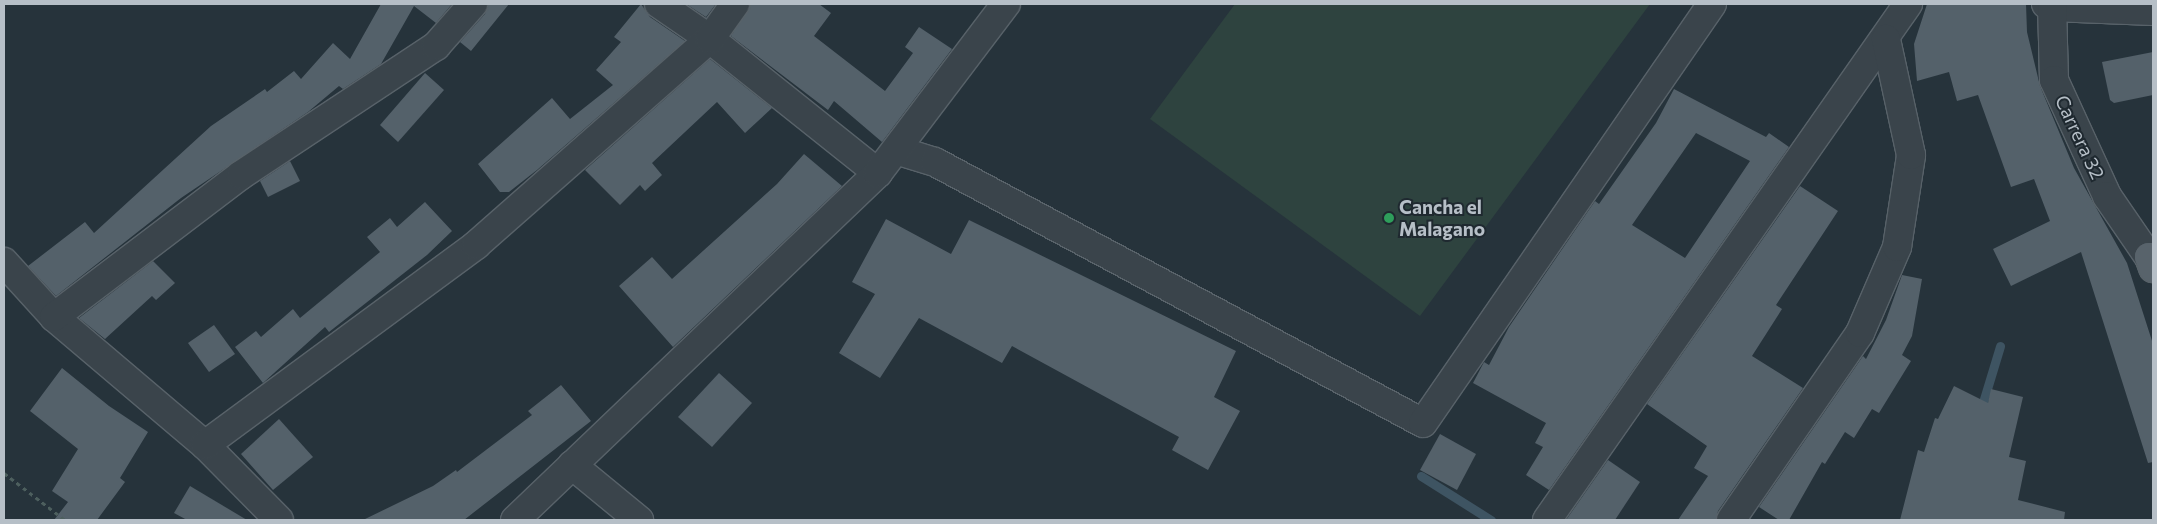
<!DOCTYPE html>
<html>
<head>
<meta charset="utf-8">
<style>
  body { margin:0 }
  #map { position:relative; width:2157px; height:524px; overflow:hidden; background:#26333b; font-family:Commissioner,sans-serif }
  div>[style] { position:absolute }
  .green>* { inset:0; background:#2e433f }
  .stream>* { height:9px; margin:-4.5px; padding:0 4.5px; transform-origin:4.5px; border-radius:4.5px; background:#3e5462 }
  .building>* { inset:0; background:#54616a }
  .path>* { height:3px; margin-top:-1.5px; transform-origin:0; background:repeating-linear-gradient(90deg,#4d5f5e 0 4px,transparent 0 8px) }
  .roads { filter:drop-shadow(1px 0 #586269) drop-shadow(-1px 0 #586269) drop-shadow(0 1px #586269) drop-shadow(0 -1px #586269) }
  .minor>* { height:28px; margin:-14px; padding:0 14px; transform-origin:14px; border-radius:14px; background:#3a444b }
  .major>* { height:28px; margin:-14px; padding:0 14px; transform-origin:14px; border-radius:14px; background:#58636b }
  .dots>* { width:14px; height:14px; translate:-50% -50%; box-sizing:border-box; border:2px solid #1f2930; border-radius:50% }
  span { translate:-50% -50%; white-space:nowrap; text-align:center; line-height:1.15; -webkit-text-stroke:4px #1f2930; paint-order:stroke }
  .street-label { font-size:19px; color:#b6bfc7 }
  .poi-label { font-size:19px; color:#b6bfc7; font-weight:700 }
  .left { translate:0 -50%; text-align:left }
  .frame { position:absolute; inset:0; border:5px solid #b6bfc7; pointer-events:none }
</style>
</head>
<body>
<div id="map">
  <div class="green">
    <div style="clip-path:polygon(1235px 4px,1650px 4px,1420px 316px,1150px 119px)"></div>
  </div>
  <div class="stream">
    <div style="left:1980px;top:412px;width:69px;rotate:-73.1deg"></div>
    <div style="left:1421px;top:476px;width:83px;rotate:32.2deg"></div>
  </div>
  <div class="building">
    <div style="clip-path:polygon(381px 4px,452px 4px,436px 23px,414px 6px,381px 64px,343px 89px,339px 86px,308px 112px,181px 198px,56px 296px,28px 266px,85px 222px,94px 233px,211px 126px,265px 89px,267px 92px,294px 71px,301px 79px,333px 43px,350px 59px)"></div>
    <div style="clip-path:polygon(488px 4px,509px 4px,471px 51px,460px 42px,485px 14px)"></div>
    <div style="clip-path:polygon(641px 4px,650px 17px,685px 41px,537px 170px,509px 192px,500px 192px,478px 164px,552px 98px,570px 119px,613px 85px,596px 70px,621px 42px,614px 37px)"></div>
    <div style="clip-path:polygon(686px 4px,716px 4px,706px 17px)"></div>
    <div style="clip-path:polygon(750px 4px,819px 4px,831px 13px,814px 36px,885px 91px,913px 53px,905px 47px,919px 27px,952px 49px,882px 142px,834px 101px,828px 110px,731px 36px)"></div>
    <div style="clip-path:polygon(1927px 4px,2026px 4px,2027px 32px,2040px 86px,2074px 168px,2127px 263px,2153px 344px,2153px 462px,2148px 463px,2081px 252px,2011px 286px,1993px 249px,2050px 221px,2034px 179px,2011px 187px,1978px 95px,1957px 101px,1949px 72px,1917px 81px,1914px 44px)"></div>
    <div style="clip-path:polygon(2153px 52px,2153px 95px,2114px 103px,2110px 100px,2102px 62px)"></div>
    <div style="clip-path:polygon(710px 59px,772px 108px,745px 133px,717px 102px,652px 163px,662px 175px,645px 191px,640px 185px,620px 205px,585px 170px)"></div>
    <div style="clip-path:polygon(425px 73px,444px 90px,398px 142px,380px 125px)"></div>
    <div style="clip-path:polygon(evenodd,1674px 89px,1766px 137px,1769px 133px,1789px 147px,1549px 490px,1526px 475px,1543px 447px,1535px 443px,1546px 423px,1473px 383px,1484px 362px,1489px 365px,1509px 327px,1595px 201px,1599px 204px,1656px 123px,1674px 89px,1696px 133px,1750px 161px,1685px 258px,1632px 225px,1696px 133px)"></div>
    <div style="clip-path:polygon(804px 154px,842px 186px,673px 347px,619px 286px,652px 257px,672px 279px,777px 184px)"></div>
    <div style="clip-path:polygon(290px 161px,300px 181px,268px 197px,260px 181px)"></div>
    <div style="clip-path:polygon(1800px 186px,1838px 211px,1776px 305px,1782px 309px,1752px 356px,1803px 388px,1718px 511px,1716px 520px,1678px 520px,1708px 476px,1694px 468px,1707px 446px,1647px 404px)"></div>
    <div style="clip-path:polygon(425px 202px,452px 231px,427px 255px,329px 332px,325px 327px,263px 383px,235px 347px,256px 331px,261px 337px,293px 309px,300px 318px,380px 252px,367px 237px,390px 218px,397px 227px)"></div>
    <div style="clip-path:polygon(886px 219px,951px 254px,969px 220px,1236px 351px,1214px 397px,1240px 411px,1208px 470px,1172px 450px,1179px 437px,1012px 346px,1002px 363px,919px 318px,880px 378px,839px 353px,875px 294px,852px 282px)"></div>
    <div style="clip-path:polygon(153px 261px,175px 283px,156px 300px,152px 296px,105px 339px,79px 318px)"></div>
    <div style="clip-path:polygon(1902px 275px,1922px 279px,1912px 336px,1902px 355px,1911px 361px,1879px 413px,1872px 409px,1854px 438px,1845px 432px,1825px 464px,1822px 462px,1789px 520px,1779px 520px,1759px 507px,1863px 356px,1866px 359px,1886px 320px)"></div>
    <div style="clip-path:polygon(214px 325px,235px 354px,209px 372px,188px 343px)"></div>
    <div style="clip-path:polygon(62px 368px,109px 406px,148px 432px,120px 478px,125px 482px,97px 520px,54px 520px,68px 502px,52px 491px,78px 449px,30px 411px)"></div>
    <div style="clip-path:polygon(719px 373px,752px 403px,712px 447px,678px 417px)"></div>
    <div style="clip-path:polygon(561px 385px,591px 421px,464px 520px,363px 520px,433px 486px,456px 470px,457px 472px,532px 415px,528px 411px)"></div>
    <div style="clip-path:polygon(1954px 386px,1988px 403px,1991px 389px,2023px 397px,2009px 457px,2026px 461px,2018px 500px,2065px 512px,2064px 520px,1900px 520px,1918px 450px,1924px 452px,1935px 418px,1938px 419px)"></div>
    <div style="clip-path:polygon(279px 419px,313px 457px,273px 490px,241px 454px)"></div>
    <div style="clip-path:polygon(1440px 434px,1476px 454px,1457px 490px,1420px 470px)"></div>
    <div style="clip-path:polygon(1608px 460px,1640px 482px,1615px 520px,1566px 520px)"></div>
    <div style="clip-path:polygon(190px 486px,247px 520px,187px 520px,174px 513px)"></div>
  </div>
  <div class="path">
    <div style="left:4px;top:473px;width:77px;rotate:37.6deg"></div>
  </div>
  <div class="roads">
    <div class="minor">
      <div style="left:659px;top:4px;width:62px;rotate:34.5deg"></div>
      <div style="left:710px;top:39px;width:215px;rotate:38.6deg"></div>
      <div style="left:2046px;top:4px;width:7px;rotate:27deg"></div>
      <div style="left:2052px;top:7px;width:101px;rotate:2.3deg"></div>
      <div style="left:2052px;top:4px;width:76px;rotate:88.5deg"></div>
      <div style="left:2054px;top:80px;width:128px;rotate:65.4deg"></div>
      <div style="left:2107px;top:196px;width:74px;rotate:55.5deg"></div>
      <div style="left:896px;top:150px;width:41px;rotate:17.1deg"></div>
      <div style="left:935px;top:162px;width:553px;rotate:28.14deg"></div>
      <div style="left:1423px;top:423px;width:509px;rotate:-55.4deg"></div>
      <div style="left:4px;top:262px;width:74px;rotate:47.7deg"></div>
      <div style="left:54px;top:317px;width:198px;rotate:40.3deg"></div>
      <div style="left:205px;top:445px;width:105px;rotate:45.4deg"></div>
      <div style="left:54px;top:317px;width:235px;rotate:-37.2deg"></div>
      <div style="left:241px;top:175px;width:234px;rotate:-33.5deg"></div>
      <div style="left:436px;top:46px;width:56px;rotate:-48.6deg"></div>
      <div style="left:205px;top:445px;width:337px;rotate:-36.4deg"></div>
      <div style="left:476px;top:245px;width:312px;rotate:-41.4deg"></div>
      <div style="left:710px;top:39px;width:43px;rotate:-54.5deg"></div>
      <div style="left:572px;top:465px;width:87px;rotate:39.4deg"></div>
      <div style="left:515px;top:520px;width:502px;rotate:-43.71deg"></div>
      <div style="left:878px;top:173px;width:212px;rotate:-52.9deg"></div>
      <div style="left:1547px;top:520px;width:630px;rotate:-55.02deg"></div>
      <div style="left:1731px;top:520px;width:227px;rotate:-55.4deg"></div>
      <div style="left:1860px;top:333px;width:94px;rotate:-66.7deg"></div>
      <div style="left:1897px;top:247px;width:93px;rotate:-81.3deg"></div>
      <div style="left:1911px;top:155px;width:119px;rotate:-102.2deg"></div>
    </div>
    <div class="major">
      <div style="left:2153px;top:257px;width:4px;rotate:180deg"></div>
      <div style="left:2149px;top:257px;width:12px;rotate:70deg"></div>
    </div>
  </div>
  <div class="dots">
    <div style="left:1389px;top:218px;background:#2e9e5b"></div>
  </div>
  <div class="street-label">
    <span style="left:2080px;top:137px;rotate:65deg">Carrera 32</span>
  </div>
  <div class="poi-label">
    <span class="left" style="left:1399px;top:218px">Cancha el<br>Malagano</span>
  </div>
  <div class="frame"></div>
</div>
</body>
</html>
